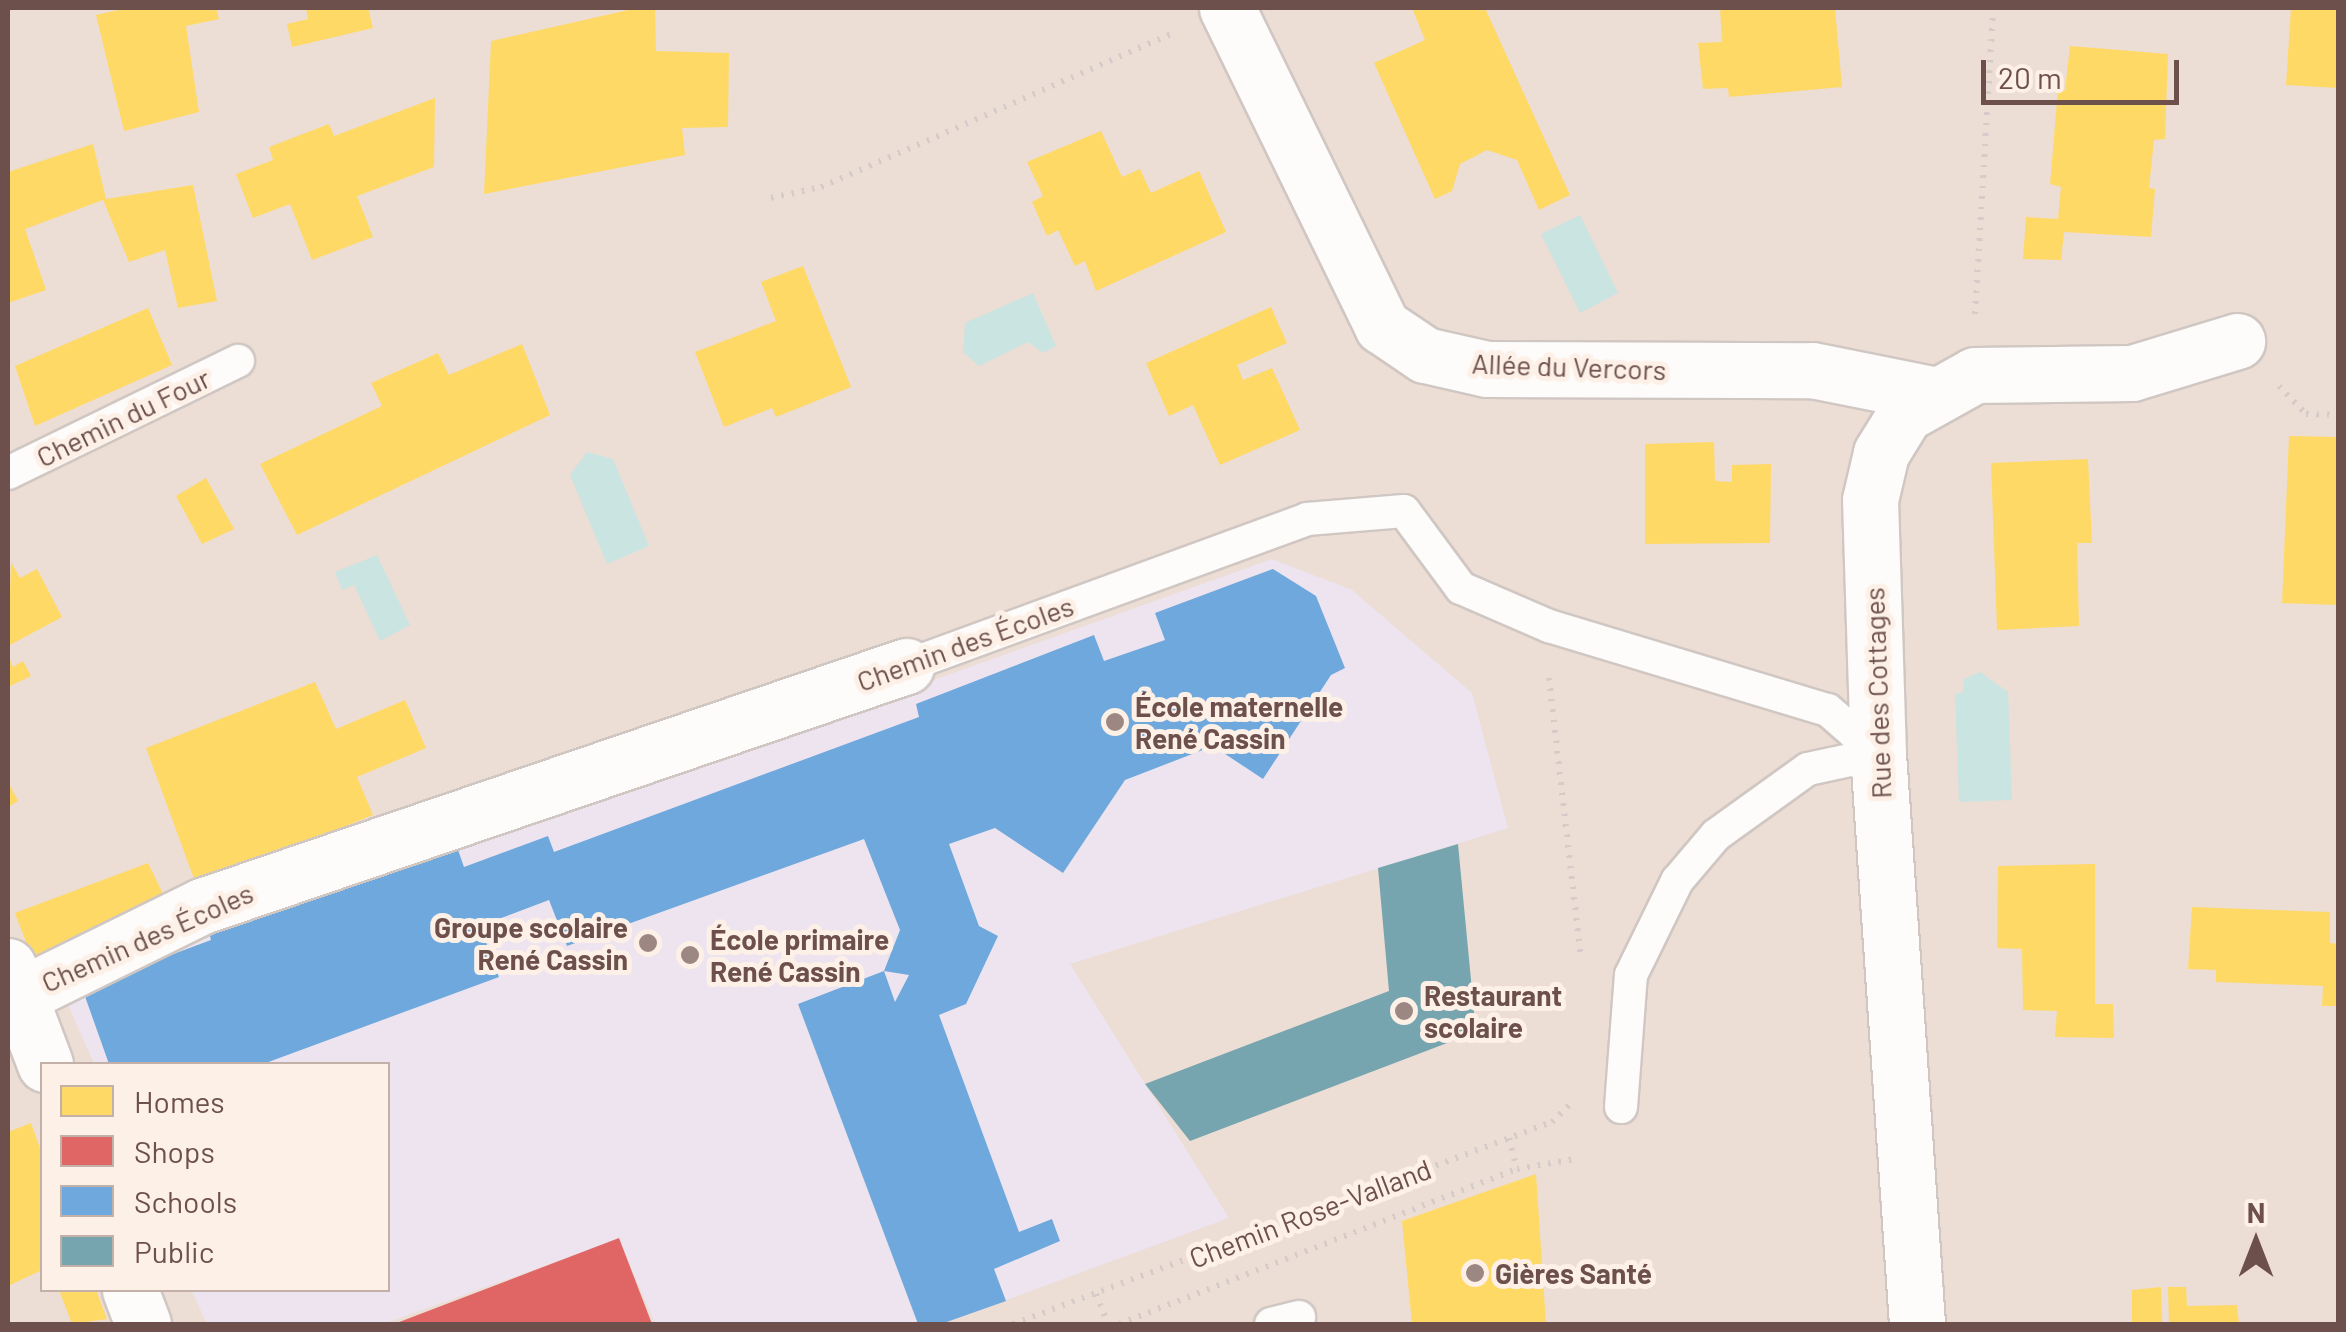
<!DOCTYPE html>
<html>
<head>
<meta charset="utf-8">
<style>
  body { margin:0 }
  #map { position:relative; width:2346px; height:1332px; overflow:hidden; background:#f3ece7; font-family:Barlow,sans-serif }
  div>[style] { position:absolute }
  .residential>* { inset:0; background:#ecddd5 }
  .education>* { inset:0; background:#ede4ef }
  .water>* { inset:0; background:#cae4e1 }
  .homes>* { inset:0; background:#ffd966 }
  .shops>* { inset:0; background:#e06666 }
  .schools>* { inset:0; background:#6fa8dc }
  .public>* { inset:0; background:#76a5af }
  .path>* { height:6px; margin-top:-3px; transform-origin:0; background:repeating-linear-gradient(90deg,#d5ccc9 0 2.5px,transparent 0 10.5px) }
  .roads { filter:drop-shadow(2px 0 #d0c7c3) drop-shadow(-2px 0 #d0c7c3) drop-shadow(0 2px #d0c7c3) drop-shadow(0 -2px #d0c7c3) }
  .lane>* { height:32px; margin:-16px; padding:0 16px; transform-origin:16px; border-radius:16px; background:#fdfcfb }
  .street>* { height:55px; margin:-27.5px; padding:0 27.5px; transform-origin:27.5px; border-radius:27.5px; background:#fdfcfb }
  .dots>* { width:28px; height:28px; translate:-50% -50%; box-sizing:border-box; border:5px solid #fdf0e7; border-radius:50% }
  span { translate:-50% -50%; white-space:nowrap; text-align:center; line-height:1.15; -webkit-text-stroke:10px #fdf0e7; paint-order:stroke }
  .street-label { font-size:28px; color:#6d504b }
  .poi-label { font-size:28px; color:#6d504b; font-weight:700 }
  .left { translate:0 -50%; text-align:left }
  .right { translate:-100% -50%; text-align:right }
  .frame { position:absolute; inset:0; border:10px solid #6d504b; pointer-events:none }
  .legend { position:absolute; left:40px; top:1062px; width:350px; height:230px; box-sizing:border-box; background:#fdf0e7; border:2px solid #c3b0a9; margin:0; padding:12px 18px; list-style:none; font-size:30px; color:#6d504b }
  .legend li { display:flex; align-items:center; gap:20px; height:50px }
  .legend b { width:50px; border:2px solid #c3b0a9 }
  .north { position:absolute; left:2206px; top:1192px; width:100px; height:100px; -webkit-text-stroke:8px #fdf0e7; paint-order:stroke; rotate:0deg; font-size:28px; font-weight:700; line-height:40px; text-align:center; color:#6d504b }
  .north::after { content:''; display:block; margin:auto; width:35px; height:45px; background:#6d504b; clip-path:polygon(50% 0,100% 100%,50% 72%,0 100%) }
  .scale { position:absolute; left:1981px; top:60px; width:198px; height:45px; box-sizing:border-box; border:5px solid #6d504b; border-top:0; padding-left:12px; font-size:30px; line-height:35px; white-space:nowrap; color:#6d504b; -webkit-text-stroke:8px #fdf0e7; paint-order:stroke }
</style>
</head>
<body>
<div id="map">
  <div class="residential">
    <div style="clip-path:polygon(evenodd,8px 8px,2338px 8px,2338px 1324px,8px 1324px,8px 8px,42px 1064px,388px 1064px,388px 1290px,42px 1290px,42px 1064px)"></div>
  </div>
  <div class="education">
    <div style="clip-path:polygon(1272px 559px,1352px 590px,1472px 693px,1508px 828px,1070px 964px,1229px 1218px,941px 1324px,655px 1324px,619px 1239px,383px 1324px,207px 1324px,191px 1290px,388px 1290px,388px 1064px,94px 1064px,60px 986px,206px 921px,903px 691px)"></div>
  </div>
  <div class="water">
    <div style="clip-path:polygon(1580px 215px,1618px 293px,1580px 313px,1541px 234px)"></div>
    <div style="clip-path:polygon(1033px 293px,1056px 346px,1043px 353px,1028px 342px,979px 366px,963px 352px,965px 323px)"></div>
    <div style="clip-path:polygon(587px 452px,613px 459px,649px 546px,607px 564px,570px 475px)"></div>
    <div style="clip-path:polygon(377px 555px,410px 625px,380px 641px,354px 585px,342px 590px,335px 572px)"></div>
    <div style="clip-path:polygon(1980px 672px,2008px 692px,2012px 800px,1959px 802px,1955px 694px,1963px 692px,1964px 679px)"></div>
  </div>
  <div class="homes">
    <div style="clip-path:polygon(127px 8px,216px 8px,219px 19px,186px 26px,199px 112px,124px 131px,96px 15px)"></div>
    <div style="clip-path:polygon(306px 8px,368px 8px,373px 28px,292px 47px,287px 24px,308px 19px)"></div>
    <div style="clip-path:polygon(637px 8px,655px 8px,656px 51px,729px 53px,728px 127px,682px 128px,685px 155px,484px 194px,491px 41px)"></div>
    <div style="clip-path:polygon(1412px 8px,1485px 8px,1570px 195px,1539px 210px,1517px 160px,1487px 150px,1460px 164px,1452px 191px,1435px 199px,1374px 63px,1425px 40px)"></div>
    <div style="clip-path:polygon(1720px 8px,1835px 8px,1842px 87px,1729px 97px,1728px 88px,1703px 89px,1698px 43px,1722px 42px)"></div>
    <div style="clip-path:polygon(2291px 8px,2338px 8px,2338px 88px,2286px 85px)"></div>
    <div style="clip-path:polygon(2070px 46px,2168px 54px,2165px 139px,2154px 140px,2149px 188px,2155px 189px,2151px 237px,2064px 232px,2061px 260px,2023px 259px,2026px 217px,2058px 219px,2061px 187px,2050px 184px,2058px 89px,2065px 90px)"></div>
    <div style="clip-path:polygon(435px 98px,434px 167px,357px 196px,373px 237px,312px 260px,290px 204px,253px 218px,236px 174px,273px 160px,269px 147px,329px 124px,334px 136px)"></div>
    <div style="clip-path:polygon(1101px 131px,1122px 177px,1140px 169px,1151px 193px,1199px 171px,1226px 232px,1096px 291px,1085px 261px,1075px 266px,1058px 230px,1047px 236px,1032px 202px,1043px 196px,1027px 162px)"></div>
    <div style="clip-path:polygon(93px 144px,106px 199px,193px 185px,217px 301px,178px 308px,165px 250px,129px 262px,103px 200px,25px 229px,46px 290px,8px 303px,8px 172px)"></div>
    <div style="clip-path:polygon(803px 266px,851px 387px,776px 417px,772px 408px,724px 427px,695px 352px,776px 321px,761px 282px)"></div>
    <div style="clip-path:polygon(1271px 307px,1287px 343px,1237px 365px,1243px 380px,1272px 368px,1300px 430px,1220px 465px,1193px 405px,1169px 416px,1146px 363px)"></div>
    <div style="clip-path:polygon(148px 308px,172px 365px,35px 426px,15px 366px)"></div>
    <div style="clip-path:polygon(522px 344px,550px 415px,297px 535px,260px 464px,382px 406px,371px 383px,438px 353px,449px 375px)"></div>
    <div style="clip-path:polygon(2289px 436px,2338px 437px,2338px 605px,2282px 603px)"></div>
    <div style="clip-path:polygon(1714px 442px,1715px 481px,1732px 482px,1732px 465px,1771px 464px,1770px 543px,1645px 544px,1645px 444px)"></div>
    <div style="clip-path:polygon(2088px 459px,2092px 543px,2077px 543px,2079px 626px,1997px 630px,1991px 463px)"></div>
    <div style="clip-path:polygon(206px 478px,234px 529px,202px 544px,176px 496px)"></div>
    <div style="clip-path:polygon(11px 562px,20px 578px,37px 569px,62px 617px,8px 646px)"></div>
    <div style="clip-path:polygon(8px 656px,13px 667px,23px 661px,31px 676px,8px 687px)"></div>
    <div style="clip-path:polygon(315px 682px,336px 729px,405px 700px,426px 748px,357px 777px,373px 815px,197px 887px,146px 748px)"></div>
    <div style="clip-path:polygon(8px 782px,18px 801px,8px 807px)"></div>
    <div style="clip-path:polygon(148px 863px,169px 906px,34px 963px,15px 913px)"></div>
    <div style="clip-path:polygon(2095px 864px,2095px 1004px,2113px 1004px,2114px 1038px,2055px 1037px,2057px 1011px,2023px 1010px,2022px 949px,1997px 948px,1998px 866px)"></div>
    <div style="clip-path:polygon(2192px 907px,2330px 912px,2330px 943px,2338px 944px,2338px 1006px,2322px 1006px,2323px 986px,2216px 982px,2216px 970px,2188px 969px)"></div>
    <div style="clip-path:polygon(31px 1123px,42px 1154px,42px 1270px,8px 1286px,8px 1132px)"></div>
    <div style="clip-path:polygon(1536px 1174px,1546px 1324px,1412px 1324px,1402px 1221px)"></div>
    <div style="clip-path:polygon(2161px 1287px,2162px 1324px,2132px 1324px,2132px 1290px)"></div>
    <div style="clip-path:polygon(2168px 1287px,2186px 1287px,2187px 1306px,2237px 1305px,2239px 1324px,2169px 1324px)"></div>
    <div style="clip-path:polygon(59px 1290px,96px 1290px,107px 1319px,72px 1324px)"></div>
  </div>
  <div class="shops">
    <div style="clip-path:polygon(619px 1238px,652px 1324px,394px 1324px)"></div>
  </div>
  <div class="schools">
    <div style="clip-path:polygon(1273px 569px,1316px 596px,1345px 668px,1331px 675px,1263px 779px,1213px 746px,1125px 780px,1063px 873px,995px 828px,949px 844px,979px 926px,998px 936px,966px 1004px,939px 1015px,1019px 1232px,1052px 1219px,1060px 1241px,994px 1269px,1006px 1301px,941px 1324px,918px 1324px,798px 1004px,884px 971px,895px 1002px,909px 975px,884px 971px,900px 930px,864px 839px,567px 946px,549px 900px,480px 926px,499px 977px,263px 1064px,109px 1064px,82px 988px,211px 940px,206px 921px,320px 880px,325px 896px,458px 850px,464px 867px,548px 836px,554px 852px,919px 717px,916px 704px,1094px 635px,1104px 661px,1165px 640px,1155px 613px)"></div>
  </div>
  <div class="public">
    <div style="clip-path:polygon(1458px 844px,1476px 1032px,1190px 1141px,1145px 1084px,1389px 991px,1378px 868px)"></div>
  </div>
  <div class="path">
    <div style="left:463px;top:9px;width:1px;rotate:-90deg"></div>
    <div style="left:771px;top:198px;width:51px;rotate:-12.4deg"></div>
    <div style="left:821px;top:187px;width:382px;rotate:-23.6deg"></div>
    <div style="left:1975px;top:314px;width:307px;rotate:-86.6deg"></div>
    <div style="left:2279px;top:386px;width:39px;rotate:46deg"></div>
    <div style="left:2306px;top:414px;width:32px;rotate:2deg"></div>
    <div style="left:1549px;top:678px;width:282px;rotate:83.5deg"></div>
    <div style="left:1509px;top:1138px;width:32px;rotate:76deg"></div>
    <div style="left:1096px;top:1294px;width:32px;rotate:68deg"></div>
    <div style="left:1013px;top:1324px;width:576px;rotate:-20.54deg"></div>
    <div style="left:1552px;top:1122px;width:24px;rotate:-45deg"></div>
    <div style="left:1119px;top:1324px;width:427px;rotate:-21.3deg"></div>
    <div style="left:1517px;top:1169px;width:59px;rotate:-9.8deg"></div>
  </div>
  <div class="roads">
    <div class="lane">
      <div style="left:8px;top:473px;width:256px;rotate:-26deg"></div>
      <div style="left:906px;top:666px;width:427px;rotate:-20.1deg"></div>
      <div style="left:1307px;top:519px;width:97px;rotate:-4.7deg"></div>
      <div style="left:1404px;top:511px;width:96px;rotate:53.5deg"></div>
      <div style="left:1461px;top:588px;width:96px;rotate:23.4deg"></div>
      <div style="left:1549px;top:626px;width:291px;rotate:16.8deg"></div>
      <div style="left:1828px;top:710px;width:67px;rotate:41.3deg"></div>
      <div style="left:1621px;top:1107px;width:132px;rotate:-85.7deg"></div>
      <div style="left:1631px;top:975px;width:105px;rotate:-63.9deg"></div>
      <div style="left:1677px;top:881px;width:60px;rotate:-49.7deg"></div>
      <div style="left:1716px;top:835px;width:113px;rotate:-35.7deg"></div>
      <div style="left:1808px;top:769px;width:72px;rotate:-12.1deg"></div>
      <div style="left:1271px;top:1324px;width:29px;rotate:-14deg"></div>
    </div>
    <div class="street">
      <div style="left:1227px;top:8px;width:354px;rotate:64deg"></div>
      <div style="left:1382px;top:326px;width:52px;rotate:34deg"></div>
      <div style="left:1425px;top:355px;width:64px;rotate:12.7deg"></div>
      <div style="left:1487px;top:369px;width:325px;rotate:0.2deg"></div>
      <div style="left:1812px;top:370px;width:127px;rotate:11.3deg"></div>
      <div style="left:8px;top:966px;width:105px;rotate:69.3deg"></div>
      <div style="left:19px;top:996px;width:204px;rotate:-26.2deg"></div>
      <div style="left:202px;top:906px;width:744px;rotate:-18.82deg"></div>
      <div style="left:130px;top:1290px;width:36px;rotate:69deg"></div>
      <div style="left:1917px;top:1324px;width:571px;rotate:-93.91deg"></div>
      <div style="left:1878px;top:754px;width:254px;rotate:-91.8deg"></div>
      <div style="left:1870px;top:500px;width:48px;rotate:-76.8deg"></div>
      <div style="left:1881px;top:453px;width:46px;rotate:-58.4deg"></div>
      <div style="left:1905px;top:414px;width:80px;rotate:-29.1deg"></div>
      <div style="left:1975px;top:375px;width:157px;rotate:-0.7deg"></div>
      <div style="left:2132px;top:373px;width:110px;rotate:-16.9deg"></div>
    </div>
  </div>
  <div class="dots">
    <div style="left:1115px;top:722px;background:#9c8782"></div>
    <div style="left:648px;top:943px;background:#9c8782"></div>
    <div style="left:690px;top:955px;background:#9c8782"></div>
    <div style="left:1404px;top:1011px;background:#9c8782"></div>
    <div style="left:1475px;top:1273px;background:#9c8782"></div>
  </div>
  <div class="street-label">
    <span style="left:1569px;top:366px;rotate:2deg">Allée du Vercors</span>
    <span style="left:123px;top:417px;rotate:-26deg">Chemin du Four</span>
    <span style="left:965px;top:643px;rotate:-20deg">Chemin des Écoles</span>
    <span style="left:1877px;top:693px;rotate:-92deg">Rue des Cottages</span>
    <span style="left:147px;top:937px;rotate:-24deg">Chemin des Écoles</span>
    <span style="left:1310px;top:1213px;rotate:-21deg">Chemin Rose-Valland</span>
  </div>
  <div class="poi-label">
    <span class="left" style="left:1135px;top:722px">École maternelle<br>René Cassin</span>
    <span class="right" style="left:628px;top:943px">Groupe scolaire<br>René Cassin</span>
    <span class="left" style="left:710px;top:955px">École primaire<br>René Cassin</span>
    <span class="left" style="left:1424px;top:1011px">Restaurant<br>scolaire</span>
    <span class="left" style="left:1495px;top:1273px">Gières Santé</span>
  </div>
  <div class="frame"></div>
  <ul class="legend">
  <li><b style="height:28px;background:#ffd966"></b>Homes</li>
  <li><b style="height:28px;background:#e06666"></b>Shops</li>
  <li><b style="height:28px;background:#6fa8dc"></b>Schools</li>
  <li><b style="height:28px;background:#76a5af"></b>Public</li>
  </ul>
  <div class="north">N</div>
  <div class="scale">20 m</div>
</div>
</body>
</html>
